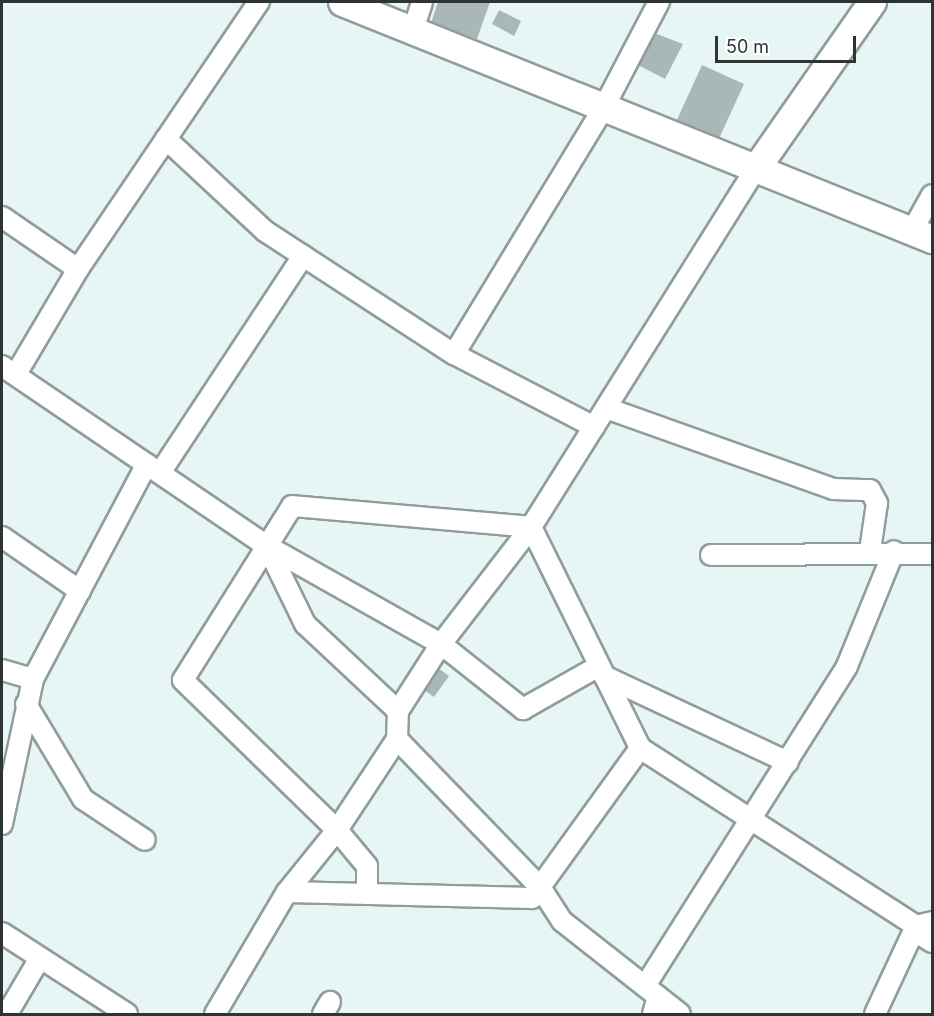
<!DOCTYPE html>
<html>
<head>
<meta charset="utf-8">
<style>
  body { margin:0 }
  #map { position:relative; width:934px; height:1016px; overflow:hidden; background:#e7f6f5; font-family:Inter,sans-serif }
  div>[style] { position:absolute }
  .building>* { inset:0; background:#a9b7b7 }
  .roads { filter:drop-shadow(2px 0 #8f9d9c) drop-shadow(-2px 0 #8f9d9c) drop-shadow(0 2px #8f9d9c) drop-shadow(0 -2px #8f9d9c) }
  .street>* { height:20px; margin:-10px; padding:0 10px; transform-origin:10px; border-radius:10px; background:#fff }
  .secondary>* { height:27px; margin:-13.5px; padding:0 13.5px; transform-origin:13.5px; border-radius:13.5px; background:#fff }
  span { translate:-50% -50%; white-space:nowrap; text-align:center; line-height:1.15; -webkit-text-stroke:6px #fff; paint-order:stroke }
  .frame { position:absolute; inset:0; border:3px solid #2e3434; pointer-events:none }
  .scale { position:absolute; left:715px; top:36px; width:141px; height:27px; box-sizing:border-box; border:3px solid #2e3434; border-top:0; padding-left:8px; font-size:18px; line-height:21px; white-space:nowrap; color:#2e3434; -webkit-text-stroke:4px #fff; paint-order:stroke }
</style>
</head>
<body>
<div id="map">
  <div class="building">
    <div style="clip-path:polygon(438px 2px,490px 2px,477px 39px,431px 23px)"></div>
    <div style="clip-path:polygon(499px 10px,521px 21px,514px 36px,492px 24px)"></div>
    <div style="clip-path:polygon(649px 31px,683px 44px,665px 79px,634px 63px)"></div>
    <div style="clip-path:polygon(702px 65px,744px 84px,717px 143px,675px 124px)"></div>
    <div style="clip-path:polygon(435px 666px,449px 676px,434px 697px,420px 687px)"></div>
  </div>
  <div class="roads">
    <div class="street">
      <div style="left:413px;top:30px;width:29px;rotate:-72deg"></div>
      <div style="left:166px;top:139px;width:135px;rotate:42.9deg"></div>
      <div style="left:265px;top:231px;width:225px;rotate:33.1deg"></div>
      <div style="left:454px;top:354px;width:158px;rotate:27.5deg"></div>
      <div style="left:2px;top:217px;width:92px;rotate:34.4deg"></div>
      <div style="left:912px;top:231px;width:41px;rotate:-60.9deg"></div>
      <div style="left:454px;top:354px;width:289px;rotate:-58.7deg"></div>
      <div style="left:604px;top:107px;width:119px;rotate:-62.4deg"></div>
      <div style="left:2px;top:366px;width:320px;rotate:34.2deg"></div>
      <div style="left:267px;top:546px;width:200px;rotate:29.4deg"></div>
      <div style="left:441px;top:644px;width:105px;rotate:38.4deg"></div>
      <div style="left:523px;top:709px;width:87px;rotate:-29.5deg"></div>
      <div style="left:16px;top:374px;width:122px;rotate:-59.4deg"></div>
      <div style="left:78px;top:269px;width:323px;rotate:-55.9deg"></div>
      <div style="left:606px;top:408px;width:241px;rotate:19.6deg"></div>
      <div style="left:833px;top:489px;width:37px;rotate:2deg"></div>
      <div style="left:870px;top:490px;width:15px;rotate:62deg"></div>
      <div style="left:877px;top:503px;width:49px;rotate:98.3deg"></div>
      <div style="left:160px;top:473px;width:260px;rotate:-56.6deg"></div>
      <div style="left:2px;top:537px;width:95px;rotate:34.7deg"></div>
      <div style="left:267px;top:546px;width:87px;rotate:64deg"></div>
      <div style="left:305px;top:624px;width:127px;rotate:43.1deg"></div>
      <div style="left:711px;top:555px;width:221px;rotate:-0.3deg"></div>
      <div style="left:2px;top:670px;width:32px;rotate:16deg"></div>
      <div style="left:604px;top:676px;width:203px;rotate:25.1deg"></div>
      <div style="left:26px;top:704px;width:111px;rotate:59deg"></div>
      <div style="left:83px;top:799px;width:74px;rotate:33.5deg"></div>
      <div style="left:397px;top:739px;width:206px;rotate:46deg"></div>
      <div style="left:540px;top:887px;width:40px;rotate:57.1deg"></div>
      <div style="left:562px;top:921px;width:150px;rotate:38.2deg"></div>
      <div style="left:2px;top:824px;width:148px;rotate:-77.9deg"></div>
      <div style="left:33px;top:679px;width:243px;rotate:-62.1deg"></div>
      <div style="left:287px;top:892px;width:245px;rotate:1.4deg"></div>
      <div style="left:532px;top:898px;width:185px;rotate:-54.2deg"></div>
      <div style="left:367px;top:894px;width:28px;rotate:-90deg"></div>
      <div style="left:367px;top:866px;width:47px;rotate:-129.8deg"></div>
      <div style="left:337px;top:830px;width:215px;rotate:-135.8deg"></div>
      <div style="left:183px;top:680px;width:205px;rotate:-57.9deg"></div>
      <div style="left:292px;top:506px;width:240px;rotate:5deg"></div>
      <div style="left:531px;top:527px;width:246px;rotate:63.7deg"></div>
      <div style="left:640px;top:748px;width:328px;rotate:32.8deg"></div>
      <div style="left:916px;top:926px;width:16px;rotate:-14deg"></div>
      <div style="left:915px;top:931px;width:20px;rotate:33deg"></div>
      <div style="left:2px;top:933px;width:149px;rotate:32.9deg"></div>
      <div style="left:645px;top:986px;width:378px;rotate:-57.7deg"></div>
      <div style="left:847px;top:666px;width:124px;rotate:-67.8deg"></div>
      <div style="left:7px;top:1014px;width:65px;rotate:-59.5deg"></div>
      <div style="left:215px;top:1014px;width:142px;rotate:-59.5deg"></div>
      <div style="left:287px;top:892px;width:80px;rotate:-51.1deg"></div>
      <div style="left:337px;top:830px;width:109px;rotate:-56.6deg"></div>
      <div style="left:397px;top:739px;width:28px;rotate:-88deg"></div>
      <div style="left:398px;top:711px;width:80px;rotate:-57.3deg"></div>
      <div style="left:441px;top:644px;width:148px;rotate:-52.4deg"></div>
      <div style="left:531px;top:527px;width:424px;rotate:-57.9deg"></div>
      <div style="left:323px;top:1014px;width:14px;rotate:-60deg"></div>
      <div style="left:653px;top:1014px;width:18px;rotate:-74deg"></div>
      <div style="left:875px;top:1014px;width:97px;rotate:-65deg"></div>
    </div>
    <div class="secondary">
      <div style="left:342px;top:2px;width:636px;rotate:21.89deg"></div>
      <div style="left:756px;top:168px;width:203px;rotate:-55.1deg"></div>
    </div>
  </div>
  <div class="frame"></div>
  <div class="scale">50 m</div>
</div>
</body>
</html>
